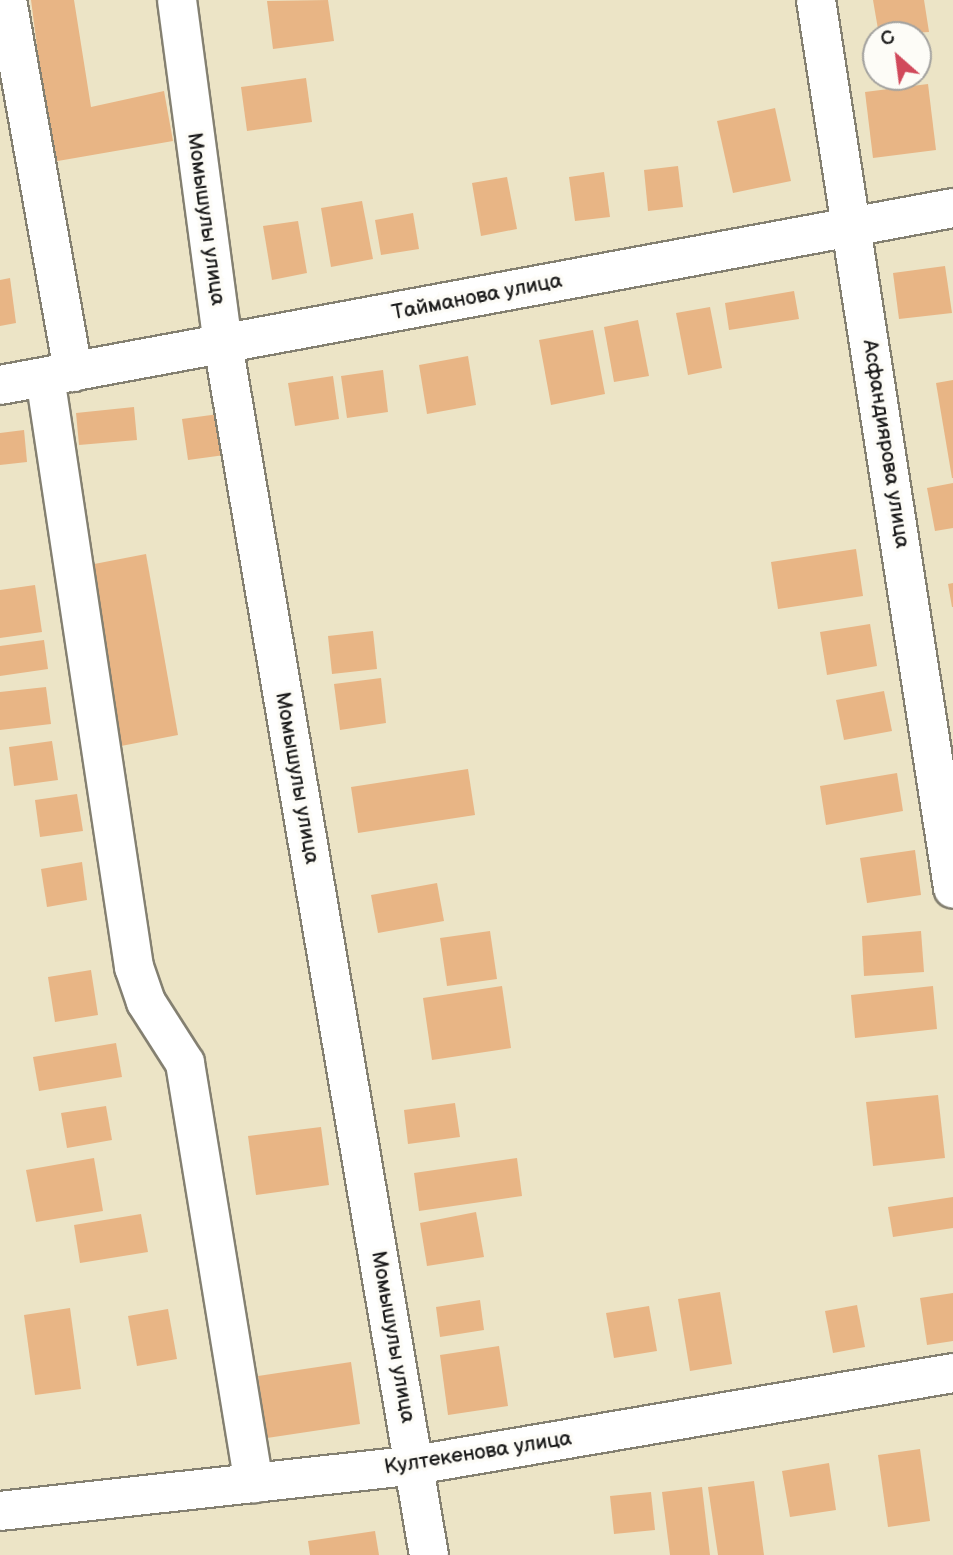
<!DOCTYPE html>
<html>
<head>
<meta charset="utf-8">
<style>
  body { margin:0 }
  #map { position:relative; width:953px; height:1555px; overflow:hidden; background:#ece4c6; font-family:"Balsamiq Sans",sans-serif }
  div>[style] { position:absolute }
  .building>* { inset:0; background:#e8b585 }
  .roads { filter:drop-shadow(2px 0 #848071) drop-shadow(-2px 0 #848071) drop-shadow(0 2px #848071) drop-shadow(0 -2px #848071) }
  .minor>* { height:38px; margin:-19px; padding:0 19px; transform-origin:19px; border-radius:19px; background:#fff }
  span { translate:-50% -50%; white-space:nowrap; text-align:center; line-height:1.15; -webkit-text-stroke:7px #fdfcf7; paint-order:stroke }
  .street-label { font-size:21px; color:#1c1c1c }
  .north { position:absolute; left:862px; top:21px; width:70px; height:70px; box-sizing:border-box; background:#fdfcf7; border:2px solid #a3a29f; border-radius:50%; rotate:332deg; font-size:19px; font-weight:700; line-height:28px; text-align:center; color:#1c1c1c }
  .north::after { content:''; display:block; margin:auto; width:24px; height:32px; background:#d1495b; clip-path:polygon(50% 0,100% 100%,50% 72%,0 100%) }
</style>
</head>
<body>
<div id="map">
  <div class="building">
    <div style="clip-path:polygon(31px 0,74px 0,91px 107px,164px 91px,173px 141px,52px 162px)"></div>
    <div style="clip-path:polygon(328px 0,334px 41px,273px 49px,267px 1px)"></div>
    <div style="clip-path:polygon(873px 0,924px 0,929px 32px,879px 35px)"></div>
    <div style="clip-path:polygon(306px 78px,312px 122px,247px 131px,241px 87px)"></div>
    <div style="clip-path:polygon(928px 84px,936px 150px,873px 158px,865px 92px)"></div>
    <div style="clip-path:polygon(775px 108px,791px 181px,733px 193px,717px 121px)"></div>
    <div style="clip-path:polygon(678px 166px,683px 207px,648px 211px,644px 170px)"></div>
    <div style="clip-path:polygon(604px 172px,610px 217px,575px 221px,569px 177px)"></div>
    <div style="clip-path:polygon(507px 177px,517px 229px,481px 236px,472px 183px)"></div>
    <div style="clip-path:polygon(362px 201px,373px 259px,331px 267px,321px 208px)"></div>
    <div style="clip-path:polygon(413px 213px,419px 249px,381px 255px,375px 220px)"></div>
    <div style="clip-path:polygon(298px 221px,307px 273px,272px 280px,263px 226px)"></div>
    <div style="clip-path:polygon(945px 266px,952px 313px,899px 319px,893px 273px)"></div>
    <div style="clip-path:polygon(10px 278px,16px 323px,0 326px,0 280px)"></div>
    <div style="clip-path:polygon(794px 291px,799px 319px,729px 330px,725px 303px)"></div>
    <div style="clip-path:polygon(710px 307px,722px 368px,688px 375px,676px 313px)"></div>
    <div style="clip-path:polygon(638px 320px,649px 376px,614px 382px,604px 327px)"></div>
    <div style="clip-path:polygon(593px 330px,605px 394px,551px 405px,539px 340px)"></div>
    <div style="clip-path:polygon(468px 356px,476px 405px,427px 414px,419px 365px)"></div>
    <div style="clip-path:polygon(383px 370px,388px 412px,347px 418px,341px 376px)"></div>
    <div style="clip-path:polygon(333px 376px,339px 419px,295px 426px,288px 383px)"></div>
    <div style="clip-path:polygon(953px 380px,953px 478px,952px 478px,936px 383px)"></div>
    <div style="clip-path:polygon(134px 407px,137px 440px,79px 445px,76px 413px)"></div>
    <div style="clip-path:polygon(226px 413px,232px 454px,188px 460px,182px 419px)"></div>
    <div style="clip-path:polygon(24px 430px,27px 462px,0 465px,0 433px)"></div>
    <div style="clip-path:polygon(953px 483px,953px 528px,935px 531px,927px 488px)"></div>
    <div style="clip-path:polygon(856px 549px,863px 596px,778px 609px,771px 562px)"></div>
    <div style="clip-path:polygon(146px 554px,178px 735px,121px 746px,89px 565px)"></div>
    <div style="clip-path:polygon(953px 583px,953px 607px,952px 607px,948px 584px)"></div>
    <div style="clip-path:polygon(35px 585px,42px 632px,0 638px,0 590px)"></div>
    <div style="clip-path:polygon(870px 624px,877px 666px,827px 675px,820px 632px)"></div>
    <div style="clip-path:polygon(373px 631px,377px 669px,332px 674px,328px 636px)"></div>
    <div style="clip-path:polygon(44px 640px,48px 669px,0 676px,0 646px)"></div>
    <div style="clip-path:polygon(381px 678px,386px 723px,340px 730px,334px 684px)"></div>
    <div style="clip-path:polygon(46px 687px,51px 724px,0 730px,0 692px)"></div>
    <div style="clip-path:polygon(884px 691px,892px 731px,844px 740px,836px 700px)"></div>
    <div style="clip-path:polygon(52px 741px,58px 780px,14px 786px,9px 747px)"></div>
    <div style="clip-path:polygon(468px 769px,475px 815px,358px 833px,351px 787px)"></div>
    <div style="clip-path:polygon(897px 773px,903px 811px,826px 825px,820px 786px)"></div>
    <div style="clip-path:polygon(77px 794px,83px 831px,40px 837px,35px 800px)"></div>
    <div style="clip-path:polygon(915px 850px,921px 895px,867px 903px,860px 858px)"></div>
    <div style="clip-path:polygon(82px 862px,87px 900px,47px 907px,41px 869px)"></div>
    <div style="clip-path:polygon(437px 883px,444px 921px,378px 933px,371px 895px)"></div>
    <div style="clip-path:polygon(490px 931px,497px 979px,447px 986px,440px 938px)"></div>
    <div style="clip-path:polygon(921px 931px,924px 972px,864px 976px,862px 936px)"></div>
    <div style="clip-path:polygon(91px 970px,98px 1015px,55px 1022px,48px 977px)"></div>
    <div style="clip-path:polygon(502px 986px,511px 1048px,432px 1060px,423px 998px)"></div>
    <div style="clip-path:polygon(933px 986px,937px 1029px,855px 1038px,851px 995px)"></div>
    <div style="clip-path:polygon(116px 1043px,122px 1077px,39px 1091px,33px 1057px)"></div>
    <div style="clip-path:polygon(938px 1095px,945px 1158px,873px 1166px,866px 1102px)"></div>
    <div style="clip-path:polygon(455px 1103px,460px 1137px,408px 1144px,404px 1110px)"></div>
    <div style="clip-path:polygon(106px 1106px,112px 1140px,67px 1148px,61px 1113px)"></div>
    <div style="clip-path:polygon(321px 1127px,329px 1185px,256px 1195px,248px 1136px)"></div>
    <div style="clip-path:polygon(94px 1158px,103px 1211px,36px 1222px,26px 1170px)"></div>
    <div style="clip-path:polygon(517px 1158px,522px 1196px,419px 1211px,414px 1173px)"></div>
    <div style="clip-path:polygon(953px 1197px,953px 1228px,893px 1237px,888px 1207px)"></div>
    <div style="clip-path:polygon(476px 1212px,484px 1257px,427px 1266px,420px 1223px)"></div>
    <div style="clip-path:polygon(141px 1214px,148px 1252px,80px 1263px,74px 1225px)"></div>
    <div style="clip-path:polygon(720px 1292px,732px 1364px,690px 1371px,678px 1299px)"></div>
    <div style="clip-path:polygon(953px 1293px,953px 1341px,927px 1345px,920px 1298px)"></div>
    <div style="clip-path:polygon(480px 1300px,484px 1330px,440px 1337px,436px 1307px)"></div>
    <div style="clip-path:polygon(857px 1305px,865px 1347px,833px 1353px,825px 1311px)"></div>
    <div style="clip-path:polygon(649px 1306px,657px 1351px,614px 1358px,606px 1313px)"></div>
    <div style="clip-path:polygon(70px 1308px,81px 1389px,35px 1395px,24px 1315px)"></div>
    <div style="clip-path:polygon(168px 1309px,177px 1359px,137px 1366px,128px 1316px)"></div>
    <div style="clip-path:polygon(499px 1346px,508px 1406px,448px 1415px,440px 1355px)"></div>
    <div style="clip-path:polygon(351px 1362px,360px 1424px,267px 1438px,258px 1376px)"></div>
    <div style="clip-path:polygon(920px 1449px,930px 1521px,888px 1527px,878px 1455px)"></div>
    <div style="clip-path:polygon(829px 1463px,836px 1510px,790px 1517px,782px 1471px)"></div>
    <div style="clip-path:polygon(754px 1481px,764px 1555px,718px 1555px,708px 1487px)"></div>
    <div style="clip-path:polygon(702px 1487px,710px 1555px,670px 1555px,662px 1492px)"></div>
    <div style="clip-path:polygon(651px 1492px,655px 1530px,614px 1534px,610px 1496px)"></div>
    <div style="clip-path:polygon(375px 1531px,379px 1555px,310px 1555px,308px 1541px)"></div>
  </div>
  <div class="roads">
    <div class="minor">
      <div style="left:7px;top:0;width:378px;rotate:79.9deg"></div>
      <div style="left:177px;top:0;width:347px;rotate:82.4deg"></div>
      <div style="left:223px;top:344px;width:1228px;rotate:80.35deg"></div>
      <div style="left:816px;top:0;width:899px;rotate:81.23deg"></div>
      <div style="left:45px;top:377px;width:597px;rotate:81.42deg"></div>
      <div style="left:134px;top:967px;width:37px;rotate:71deg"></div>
      <div style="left:146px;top:1002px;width:72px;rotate:57.4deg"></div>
      <div style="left:185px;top:1063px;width:426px;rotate:80.7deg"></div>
      <div style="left:0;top:385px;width:969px;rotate:-10.52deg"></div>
      <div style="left:0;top:1511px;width:418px;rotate:-6.3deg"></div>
      <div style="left:415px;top:1465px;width:546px;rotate:-9.7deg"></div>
    </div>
  </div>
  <div class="street-label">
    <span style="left:206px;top:219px;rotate:82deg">Момышулы улица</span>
    <span style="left:477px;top:297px;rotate:-11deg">Тайманова улица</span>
    <span style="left:886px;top:444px;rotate:81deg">Асфандиярова улица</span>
    <span style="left:297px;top:778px;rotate:80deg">Момышулы улица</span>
    <span style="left:393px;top:1337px;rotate:80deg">Момышулы улица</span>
    <span style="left:478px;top:1453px;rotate:-9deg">Култекенова улица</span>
  </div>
  <div class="north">С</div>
</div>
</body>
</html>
